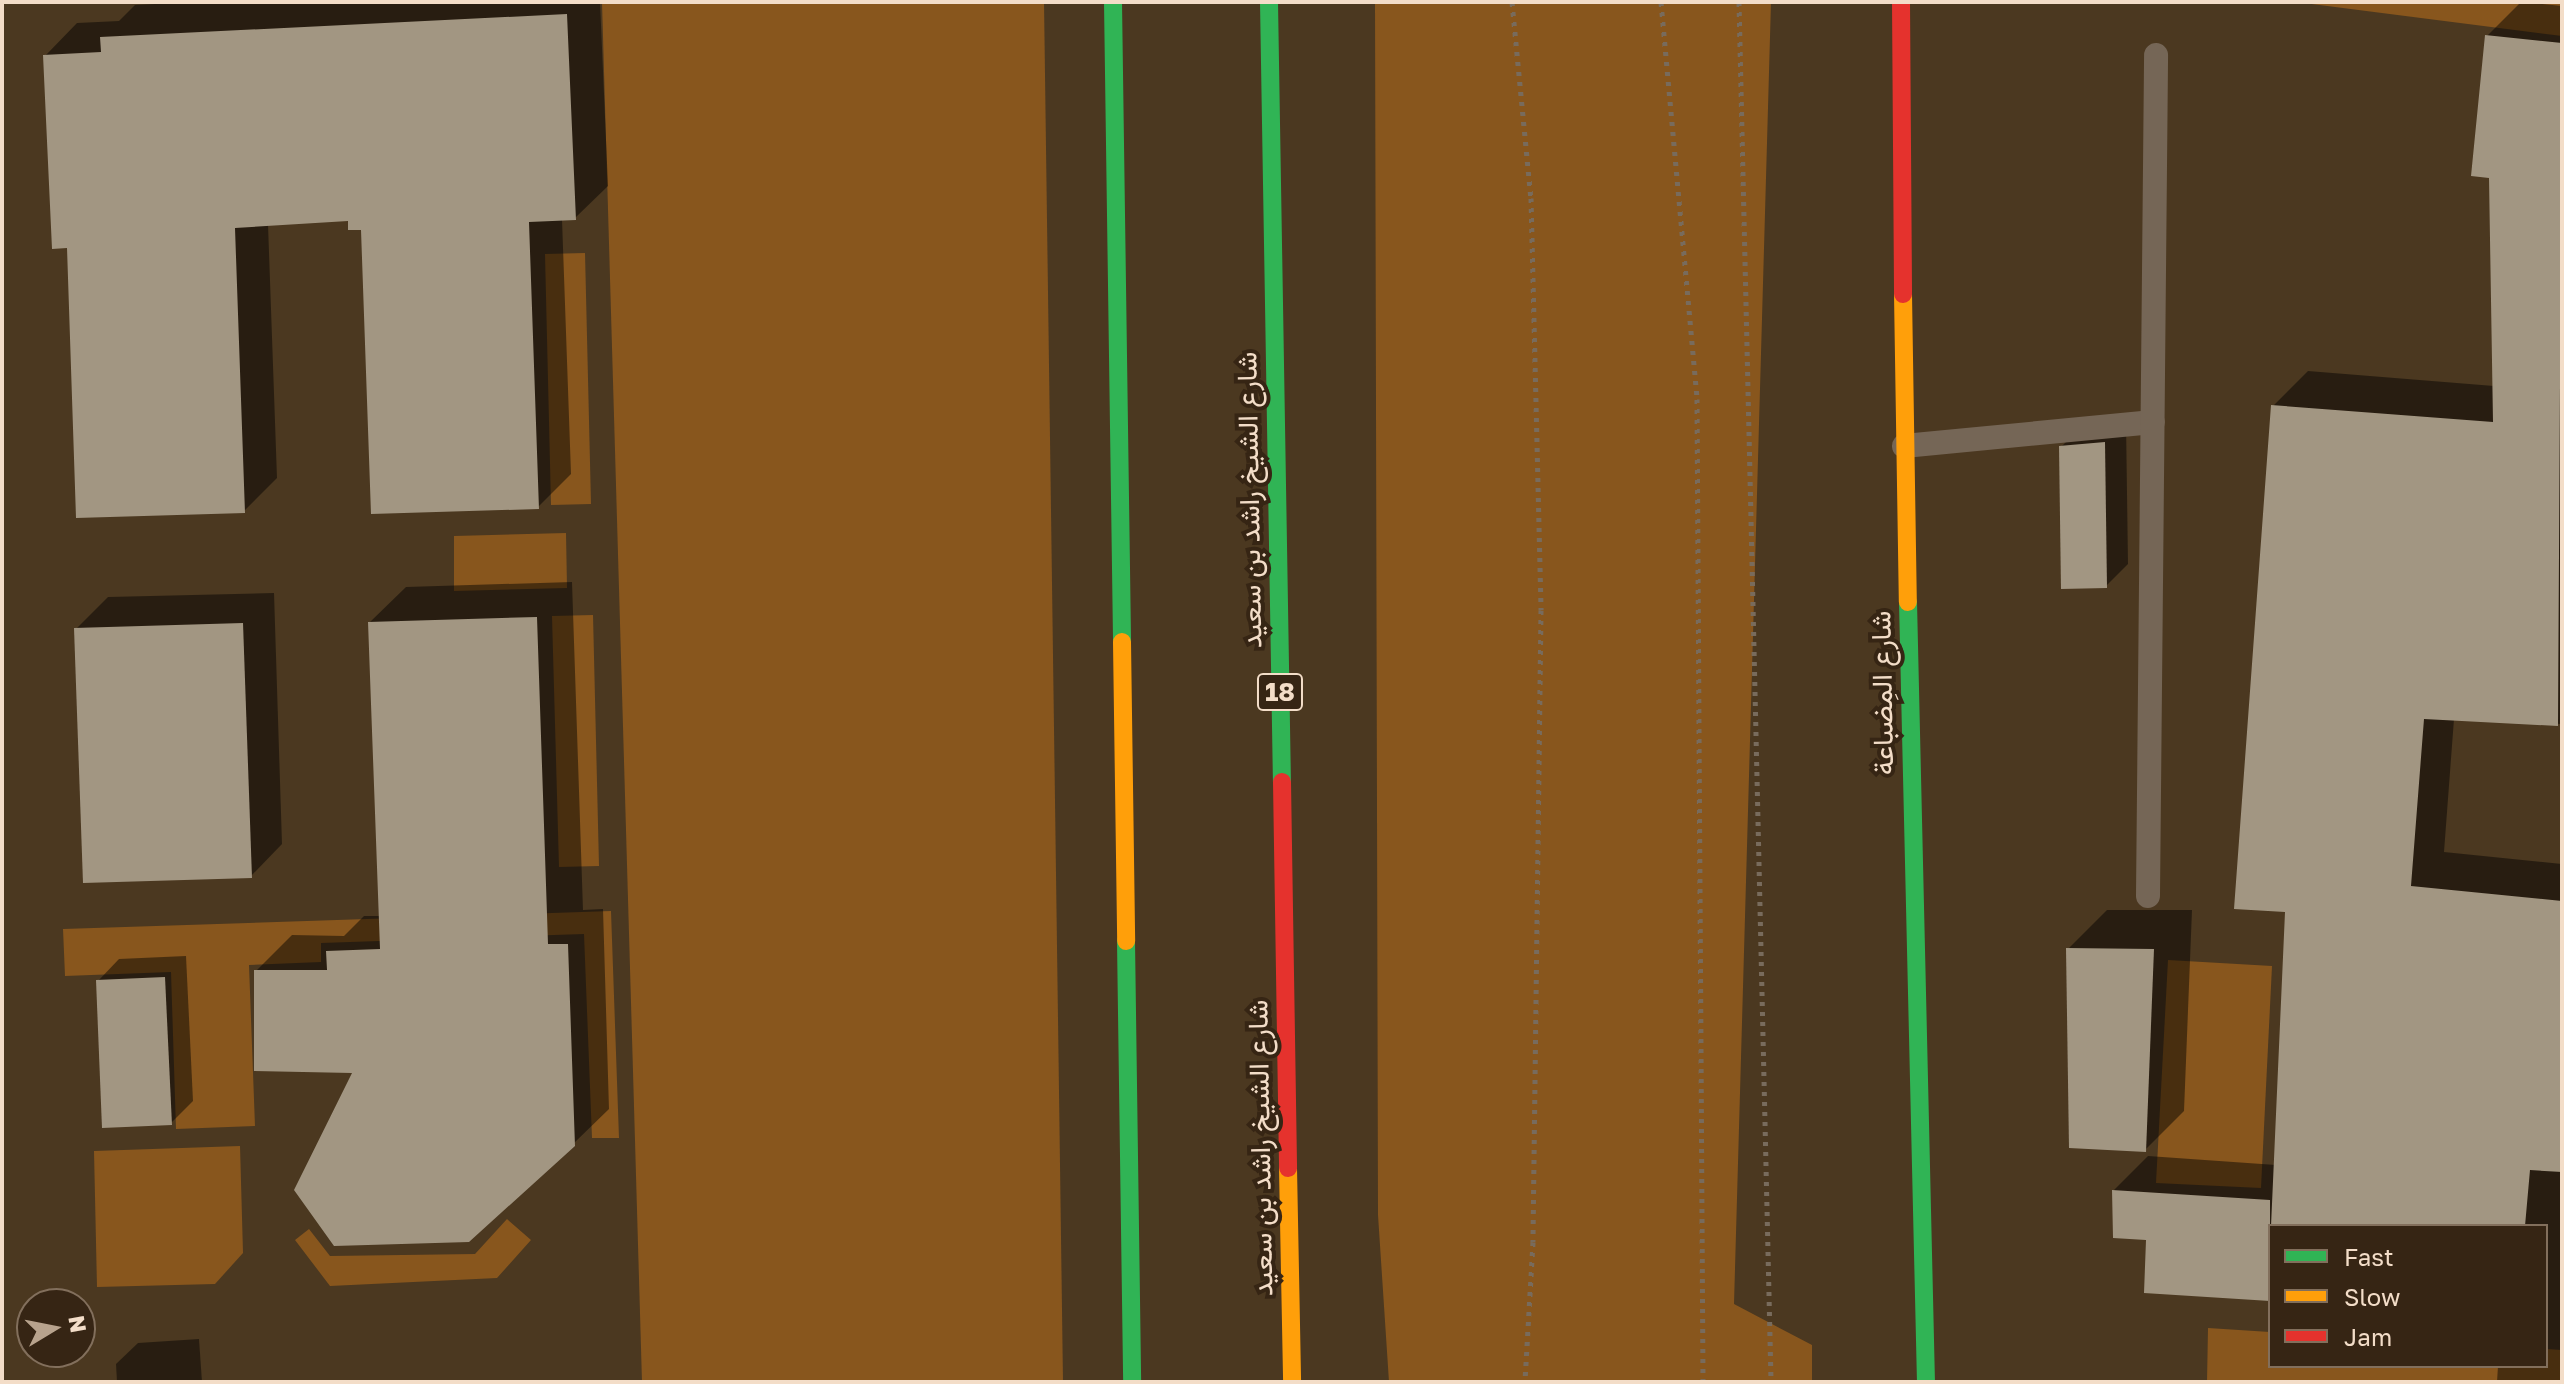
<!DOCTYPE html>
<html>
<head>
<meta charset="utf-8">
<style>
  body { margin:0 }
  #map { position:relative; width:2564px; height:1384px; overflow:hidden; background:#4b3820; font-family:"Golos Text",Vazirmatn,sans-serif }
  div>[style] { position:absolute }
  .green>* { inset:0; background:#88561d }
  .shadow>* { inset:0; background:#0007 }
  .building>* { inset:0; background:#a29682 }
  .path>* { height:5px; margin-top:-2.5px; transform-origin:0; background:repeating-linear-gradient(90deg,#786b5c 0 4px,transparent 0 10px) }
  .lane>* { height:24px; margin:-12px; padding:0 12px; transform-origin:12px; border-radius:12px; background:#756656 }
  .fast>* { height:18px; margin:-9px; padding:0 9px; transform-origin:9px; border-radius:9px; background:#30b455 }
  .slow>* { height:18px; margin:-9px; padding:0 9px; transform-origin:9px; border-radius:9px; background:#ff9f0a }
  .jam>* { height:18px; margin:-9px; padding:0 9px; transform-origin:9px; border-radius:9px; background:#e5322d }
  span { translate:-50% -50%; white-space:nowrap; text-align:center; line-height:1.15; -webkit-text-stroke:8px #362514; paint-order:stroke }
  .shield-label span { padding:2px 6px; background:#362514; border:2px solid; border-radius:6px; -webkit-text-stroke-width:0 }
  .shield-label { font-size:26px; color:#f3ddc8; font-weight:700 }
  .street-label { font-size:28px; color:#f3ddc8 }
  .frame { position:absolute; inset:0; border:4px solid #f3ddc8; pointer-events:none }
  .legend { position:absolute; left:2268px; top:1224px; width:280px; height:144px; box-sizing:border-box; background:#362514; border:2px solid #826f5c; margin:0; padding:10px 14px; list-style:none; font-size:24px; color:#f3ddc8 }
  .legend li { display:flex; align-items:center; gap:16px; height:40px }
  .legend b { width:40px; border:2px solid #826f5c }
  .north { position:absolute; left:16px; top:1288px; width:80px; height:80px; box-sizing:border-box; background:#362514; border:2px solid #826f5c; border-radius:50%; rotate:80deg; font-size:22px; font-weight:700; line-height:32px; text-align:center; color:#f3ddc8 }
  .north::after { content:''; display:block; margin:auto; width:28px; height:36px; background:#b8a38d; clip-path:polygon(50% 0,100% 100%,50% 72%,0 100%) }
</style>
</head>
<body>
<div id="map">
  <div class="green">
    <div style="clip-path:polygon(602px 2px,1044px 2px,1063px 1382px,642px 1382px)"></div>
    <div style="clip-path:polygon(1375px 2px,1771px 2px,1734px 1304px,1812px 1345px,1812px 1382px,1389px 1382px,1378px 1215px)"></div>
    <div style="clip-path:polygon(2296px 2px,2562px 2px,2562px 36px)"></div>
    <div style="clip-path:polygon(585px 253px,591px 504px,551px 505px,545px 254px)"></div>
    <div style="clip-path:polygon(566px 533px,567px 588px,454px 591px,454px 536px)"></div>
    <div style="clip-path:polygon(593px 615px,599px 866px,559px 867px,552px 616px)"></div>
    <div style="clip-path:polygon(611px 911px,619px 1138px,592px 1138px,584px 934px,321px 943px,321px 962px,249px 965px,255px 1126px,176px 1129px,171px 972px,65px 976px,63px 929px)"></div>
    <div style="clip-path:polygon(2168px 960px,2272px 966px,2261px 1188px,2156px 1183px)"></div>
    <div style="clip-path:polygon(240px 1146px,243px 1253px,215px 1284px,97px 1287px,94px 1151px)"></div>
    <div style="clip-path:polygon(507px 1219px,531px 1240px,497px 1278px,330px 1286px,295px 1240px,309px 1229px,330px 1256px,475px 1254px)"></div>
    <div style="clip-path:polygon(2208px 1328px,2270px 1332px,2270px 1366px,2546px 1366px,2546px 1349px,2562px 1350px,2562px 1382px,2207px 1382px)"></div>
  </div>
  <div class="shadow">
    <div style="clip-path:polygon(194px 2px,600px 2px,608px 186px,575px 218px,562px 219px,571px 474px,538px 507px,363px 228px,349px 219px,268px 224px,277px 478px,244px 511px,69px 246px,45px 56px,77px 23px,119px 21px,135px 5px)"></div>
    <div style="clip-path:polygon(2521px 2px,2562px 6px,2562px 724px,2454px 719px,2444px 852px,2562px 864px,2562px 1382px,2497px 1382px,2498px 1366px,2546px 1366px,2546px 1226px,2270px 1226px,2270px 1299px,2148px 1238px,2114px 1190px,2148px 1156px,2276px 1165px,2287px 911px,2273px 406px,2308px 371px,2494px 386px,2487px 36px)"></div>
    <div style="clip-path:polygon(2126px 421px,2128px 564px,2106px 586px,2061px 447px,2083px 425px)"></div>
    <div style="clip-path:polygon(572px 582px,583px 910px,603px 909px,609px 1109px,573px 1144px,355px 1071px,256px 971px,292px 935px,344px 936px,364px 916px,381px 916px,370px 622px,406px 587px)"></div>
    <div style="clip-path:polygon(274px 593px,282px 844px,251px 876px,76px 629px,108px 597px)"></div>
    <div style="clip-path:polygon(2107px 910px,2192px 910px,2184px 1111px,2145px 1150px,2068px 949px)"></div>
    <div style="clip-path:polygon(186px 956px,193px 1101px,171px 1123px,98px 981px,119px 959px)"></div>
    <div style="clip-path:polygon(199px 1339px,202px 1382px,117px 1382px,116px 1364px,138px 1343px)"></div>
  </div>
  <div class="building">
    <div style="clip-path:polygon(567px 14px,576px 220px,529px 222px,539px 509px,371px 514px,361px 230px,348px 230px,348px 221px,235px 228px,245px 513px,76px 518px,67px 248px,52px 249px,43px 55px,101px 52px,100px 37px)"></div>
    <div style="clip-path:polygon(2485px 35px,2562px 43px,2558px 726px,2424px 719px,2411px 886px,2562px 901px,2562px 1172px,2530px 1170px,2525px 1226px,2271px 1226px,2285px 912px,2234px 909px,2271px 405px,2493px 422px,2489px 178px,2471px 176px)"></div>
    <div style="clip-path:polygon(2105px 442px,2107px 588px,2061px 589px,2059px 446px)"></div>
    <div style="clip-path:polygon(537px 617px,548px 944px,568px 944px,575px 1146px,469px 1242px,334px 1246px,294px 1190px,352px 1073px,254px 1071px,254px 970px,327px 970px,326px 951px,380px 949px,368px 622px)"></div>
    <div style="clip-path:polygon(243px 623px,252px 878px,83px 883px,74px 628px)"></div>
    <div style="clip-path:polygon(2066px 948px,2154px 949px,2146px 1152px,2069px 1148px)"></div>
    <div style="clip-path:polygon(165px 977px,172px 1125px,102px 1128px,96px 980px)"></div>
    <div style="clip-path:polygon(2112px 1190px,2270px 1200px,2270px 1301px,2144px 1293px,2146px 1240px,2113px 1238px)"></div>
  </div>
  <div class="path">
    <div style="left:1512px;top:2px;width:197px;rotate:84.5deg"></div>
    <div style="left:1531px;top:198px;width:412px;rotate:88.6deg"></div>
    <div style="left:1541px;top:610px;width:632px;rotate:90.73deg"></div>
    <div style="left:1533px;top:1242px;width:140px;rotate:93.3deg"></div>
    <div style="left:1661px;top:2px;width:399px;rotate:84.8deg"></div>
    <div style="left:1697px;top:399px;width:983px;rotate:89.65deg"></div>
    <div style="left:1739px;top:2px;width:1380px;rotate:88.67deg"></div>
  </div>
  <div class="lane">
    <div style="left:1904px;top:446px;width:250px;rotate:-5.5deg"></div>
    <div style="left:2148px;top:896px;width:841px;rotate:-89.45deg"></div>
  </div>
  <div class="fast">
    <div style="left:1113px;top:2px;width:640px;rotate:89.19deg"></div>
    <div style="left:1269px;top:2px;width:780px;rotate:89.05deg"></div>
    <div style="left:1908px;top:602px;width:780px;rotate:88.68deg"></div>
    <div style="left:1126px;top:941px;width:441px;rotate:89.2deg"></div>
  </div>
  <div class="slow">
    <div style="left:1903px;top:294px;width:308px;rotate:89.1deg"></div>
    <div style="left:1122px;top:642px;width:299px;rotate:89.2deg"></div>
    <div style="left:1288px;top:1168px;width:214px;rotate:88.9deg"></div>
  </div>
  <div class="jam">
    <div style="left:1901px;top:2px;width:292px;rotate:89.6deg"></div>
    <div style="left:1282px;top:782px;width:386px;rotate:89.1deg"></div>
  </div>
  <div class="shield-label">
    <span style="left:1280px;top:692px">18</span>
  </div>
  <div class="street-label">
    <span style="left:1249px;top:500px;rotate:-91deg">شارع الشيخ راشد بن سعيد</span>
    <span style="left:1882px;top:693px;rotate:-91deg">شارع المِضباعة</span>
    <span style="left:1260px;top:1148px;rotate:-91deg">شارع الشيخ راشد بن سعيد</span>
  </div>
  <div class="frame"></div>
  <ul class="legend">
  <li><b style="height:10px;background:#30b455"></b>Fast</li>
  <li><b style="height:10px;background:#ff9f0a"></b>Slow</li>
  <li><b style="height:10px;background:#e5322d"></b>Jam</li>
  </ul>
  <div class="north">N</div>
</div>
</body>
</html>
